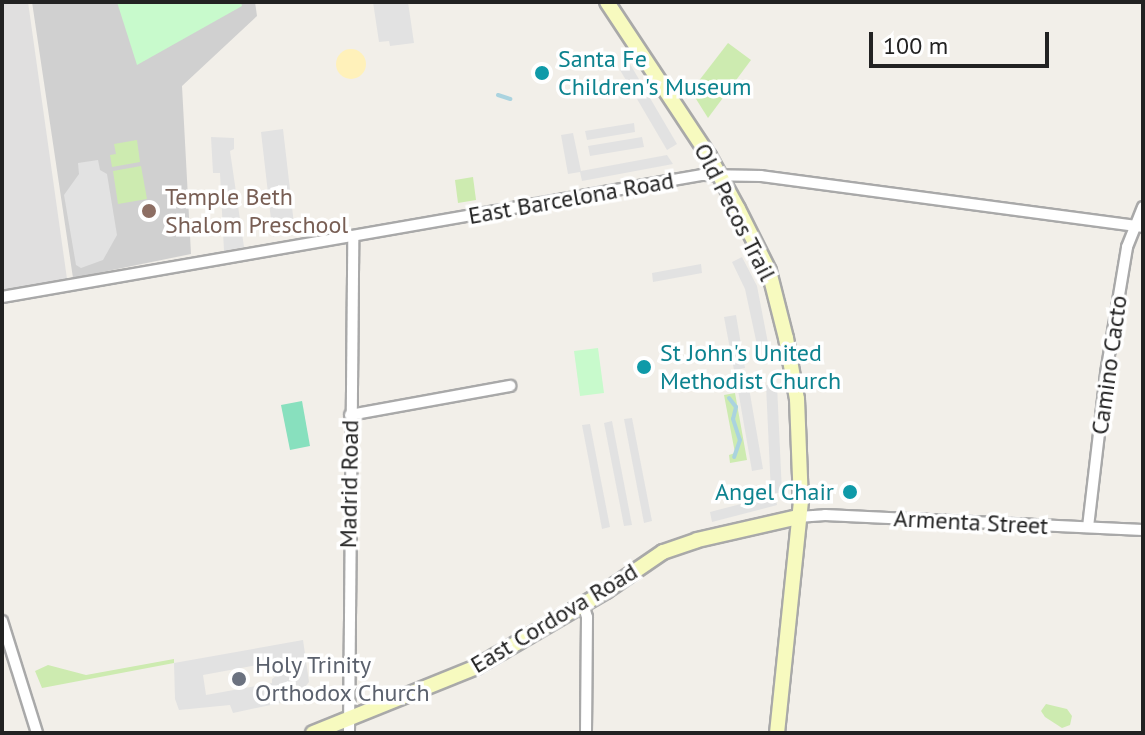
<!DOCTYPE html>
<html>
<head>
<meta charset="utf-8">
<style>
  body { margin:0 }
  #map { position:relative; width:1145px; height:735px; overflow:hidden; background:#f2efe9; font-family:"PT Sans",sans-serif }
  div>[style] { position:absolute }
  .residential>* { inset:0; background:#e0dfdf }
  .religious>* { inset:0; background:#d0d0d0 }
  .grass>* { inset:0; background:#cdebb0 }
  .sand>* { inset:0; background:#fff1ba }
  .round { border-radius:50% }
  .park>* { inset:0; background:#c8facc }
  .pitch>* { inset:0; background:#88e0be }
  .parking>* { inset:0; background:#e2e2e2 }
  .stream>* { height:4px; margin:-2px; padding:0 2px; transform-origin:2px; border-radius:2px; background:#aad3df }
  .roads { filter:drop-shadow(2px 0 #a9a9a9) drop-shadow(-2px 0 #a9a9a9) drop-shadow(0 2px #a9a9a9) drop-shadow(0 -2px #a9a9a9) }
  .street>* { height:10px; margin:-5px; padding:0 5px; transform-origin:5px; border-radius:5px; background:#fff }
  .secondary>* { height:14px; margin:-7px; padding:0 7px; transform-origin:7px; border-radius:7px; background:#f7fabf }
  .dots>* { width:22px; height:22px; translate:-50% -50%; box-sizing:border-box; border:4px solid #fff; border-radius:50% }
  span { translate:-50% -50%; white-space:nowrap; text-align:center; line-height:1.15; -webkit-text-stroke:7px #fff; paint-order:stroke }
  .culture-label { font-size:24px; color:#0d838f }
  .left { translate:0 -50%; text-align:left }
  .right { translate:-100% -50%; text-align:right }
  .education-label { font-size:24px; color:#785e54 }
  .street-label { font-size:24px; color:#222 }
  .worship-label { font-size:24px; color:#5b616d }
  .frame { position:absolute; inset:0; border:4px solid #222; pointer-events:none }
  .scale { position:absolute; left:869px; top:32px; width:180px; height:36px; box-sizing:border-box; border:4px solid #222; border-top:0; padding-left:10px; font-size:24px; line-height:28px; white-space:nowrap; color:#222; -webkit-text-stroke:6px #fff; paint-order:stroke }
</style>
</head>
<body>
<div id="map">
  <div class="residential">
    <div style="clip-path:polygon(2px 2px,28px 2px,67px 279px,2px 293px)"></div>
  </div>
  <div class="religious">
    <div style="clip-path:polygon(32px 2px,255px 2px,257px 16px,182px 86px,191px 254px,73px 278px)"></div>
  </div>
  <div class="grass">
    <div style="clip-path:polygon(728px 43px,751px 60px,708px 118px,691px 91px)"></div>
    <div style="clip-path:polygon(137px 140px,140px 162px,112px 167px,110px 155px,116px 154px,114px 144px)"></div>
    <div style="clip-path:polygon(141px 166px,147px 199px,118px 204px,113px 171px)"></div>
    <div style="clip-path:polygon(473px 177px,476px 200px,458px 203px,455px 180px)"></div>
    <div style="clip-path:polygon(735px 393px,747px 460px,730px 463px,729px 455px,735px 453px,724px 395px)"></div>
    <div style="clip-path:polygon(174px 659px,174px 663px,42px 688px,35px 671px,48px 665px,86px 675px)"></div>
    <div style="clip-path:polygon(1046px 704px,1067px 709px,1072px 716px,1070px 725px,1062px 728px,1045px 717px,1041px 711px)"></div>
  </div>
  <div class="sand">
    <div class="round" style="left:336px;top:49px;width:30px;height:30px"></div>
  </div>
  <div class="park">
    <div style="clip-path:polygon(117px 2px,241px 2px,242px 6px,137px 65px)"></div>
    <div style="clip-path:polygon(598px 348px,604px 393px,580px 396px,574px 351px)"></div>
  </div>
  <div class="pitch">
    <div style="clip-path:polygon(302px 401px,310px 446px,290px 450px,281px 405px)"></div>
  </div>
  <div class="parking">
    <div style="clip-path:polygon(373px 2px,408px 2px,414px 43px,390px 46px,389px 41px,379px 42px)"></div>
    <div style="clip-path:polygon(630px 64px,677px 144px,667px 150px,620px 70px)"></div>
    <div style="clip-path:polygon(634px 123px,635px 132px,587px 140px,585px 131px)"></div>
    <div style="clip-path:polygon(283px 129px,295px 233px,273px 237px,261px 132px)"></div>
    <div style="clip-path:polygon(573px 133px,581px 171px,667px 155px,673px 164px,582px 181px,580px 172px,568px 174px,561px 135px)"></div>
    <div style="clip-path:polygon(211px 137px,234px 138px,234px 149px,230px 151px,244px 247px,224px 251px,220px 173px,213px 173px)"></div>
    <div style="clip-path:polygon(642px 137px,644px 147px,590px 156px,588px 146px)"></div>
    <div style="clip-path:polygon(98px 160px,100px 170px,107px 174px,117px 235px,103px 260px,81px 268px,76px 265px,64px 195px,79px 174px,78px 163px)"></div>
    <div style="clip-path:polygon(742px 257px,757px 286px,768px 343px,757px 345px,745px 289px,732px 262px)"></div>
    <div style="clip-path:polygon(701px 264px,702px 273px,653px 282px,652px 273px)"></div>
    <div style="clip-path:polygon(736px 315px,745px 368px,734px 370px,724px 317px)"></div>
    <div style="clip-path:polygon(766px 385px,777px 385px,782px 493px,771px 493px)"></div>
    <div style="clip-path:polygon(749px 388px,763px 469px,752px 471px,738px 390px)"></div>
    <div style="clip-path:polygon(632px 418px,652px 521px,644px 523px,624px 419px)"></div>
    <div style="clip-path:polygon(612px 421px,632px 525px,624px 526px,604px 423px)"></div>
    <div style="clip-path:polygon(590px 424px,610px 527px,602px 529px,582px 425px)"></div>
    <div style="clip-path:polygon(775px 495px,777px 505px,712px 522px,710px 512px)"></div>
    <div style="clip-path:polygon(evenodd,303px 640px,309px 682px,294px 700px,233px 713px,230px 705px,179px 710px,175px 699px,174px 663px,303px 640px,269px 663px,283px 671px,272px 679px,272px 683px,206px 695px,203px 675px,269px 663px)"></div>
  </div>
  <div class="stream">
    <div style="left:498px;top:95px;width:13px;rotate:18deg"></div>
    <div style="left:729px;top:398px;width:11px;rotate:52deg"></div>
    <div style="left:736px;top:407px;width:12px;rotate:104deg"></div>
    <div style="left:733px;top:419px;width:22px;rotate:72deg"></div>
    <div style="left:740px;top:440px;width:18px;rotate:109deg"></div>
  </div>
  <div class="roads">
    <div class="street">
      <div style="left:2px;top:297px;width:711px;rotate:-9.89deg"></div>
      <div style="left:702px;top:175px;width:59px;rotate:1deg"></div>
      <div style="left:761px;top:176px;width:385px;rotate:7.6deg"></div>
      <div style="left:350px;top:415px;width:163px;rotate:-10.3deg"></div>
      <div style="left:798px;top:517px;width:27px;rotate:-4deg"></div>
      <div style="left:825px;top:515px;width:318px;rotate:2.7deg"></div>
      <div style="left:1088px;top:527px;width:155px;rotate:-83.3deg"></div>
      <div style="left:1106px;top:373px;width:128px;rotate:-80.5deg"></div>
      <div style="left:1127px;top:247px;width:43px;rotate:-68.2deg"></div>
      <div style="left:583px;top:604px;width:14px;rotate:73deg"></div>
      <div style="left:587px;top:617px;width:116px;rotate:90.5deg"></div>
      <div style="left:2px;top:621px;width:117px;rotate:72.6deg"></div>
      <div style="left:349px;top:733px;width:497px;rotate:-89.5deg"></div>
    </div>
    <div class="secondary">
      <div style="left:607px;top:2px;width:185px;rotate:56.5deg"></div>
      <div style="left:709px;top:156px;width:60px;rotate:61.3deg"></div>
      <div style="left:738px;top:209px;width:69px;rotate:63.4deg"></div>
      <div style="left:769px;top:271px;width:69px;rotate:75.8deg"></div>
      <div style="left:786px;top:338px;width:62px;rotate:79.8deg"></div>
      <div style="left:797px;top:399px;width:102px;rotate:87.8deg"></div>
      <div style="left:801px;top:501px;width:233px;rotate:95.9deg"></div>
      <div style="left:313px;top:733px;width:176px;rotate:-22deg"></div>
      <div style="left:476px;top:667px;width:151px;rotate:-30.3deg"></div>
      <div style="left:606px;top:591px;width:69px;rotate:-34.4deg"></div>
      <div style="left:663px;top:552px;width:36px;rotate:-19deg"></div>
      <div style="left:697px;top:540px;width:104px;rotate:-12.8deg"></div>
    </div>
  </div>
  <div class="dots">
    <div style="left:542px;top:73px;background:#0f9aa8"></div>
    <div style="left:149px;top:211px;background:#8d6e63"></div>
    <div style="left:644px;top:367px;background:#0f9aa8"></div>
    <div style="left:850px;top:492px;background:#0f9aa8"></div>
    <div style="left:239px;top:679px;background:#6b7280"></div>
  </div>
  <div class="culture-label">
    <span class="left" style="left:558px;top:73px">Santa Fe<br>Children's Museum</span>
    <span class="left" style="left:660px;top:367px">St John's United<br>Methodist Church</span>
    <span class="right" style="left:834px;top:492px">Angel Chair</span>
  </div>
  <div class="education-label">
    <span class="left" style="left:165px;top:211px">Temple Beth<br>Shalom Preschool</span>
  </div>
  <div class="street-label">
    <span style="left:571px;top:198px;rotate:-10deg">East Barcelona Road</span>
    <span style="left:735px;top:212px;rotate:63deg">Old Pecos Trail</span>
    <span style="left:1109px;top:365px;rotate:-82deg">Camino Cacto</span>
    <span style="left:349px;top:484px;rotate:-89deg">Madrid Road</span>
    <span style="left:971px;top:522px;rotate:3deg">Armenta Street</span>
    <span style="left:554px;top:618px;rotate:-31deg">East Cordova Road</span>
  </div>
  <div class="worship-label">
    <span class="left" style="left:255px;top:679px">Holy Trinity<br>Orthodox Church</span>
  </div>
  <div class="frame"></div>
  <div class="scale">100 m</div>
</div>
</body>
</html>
